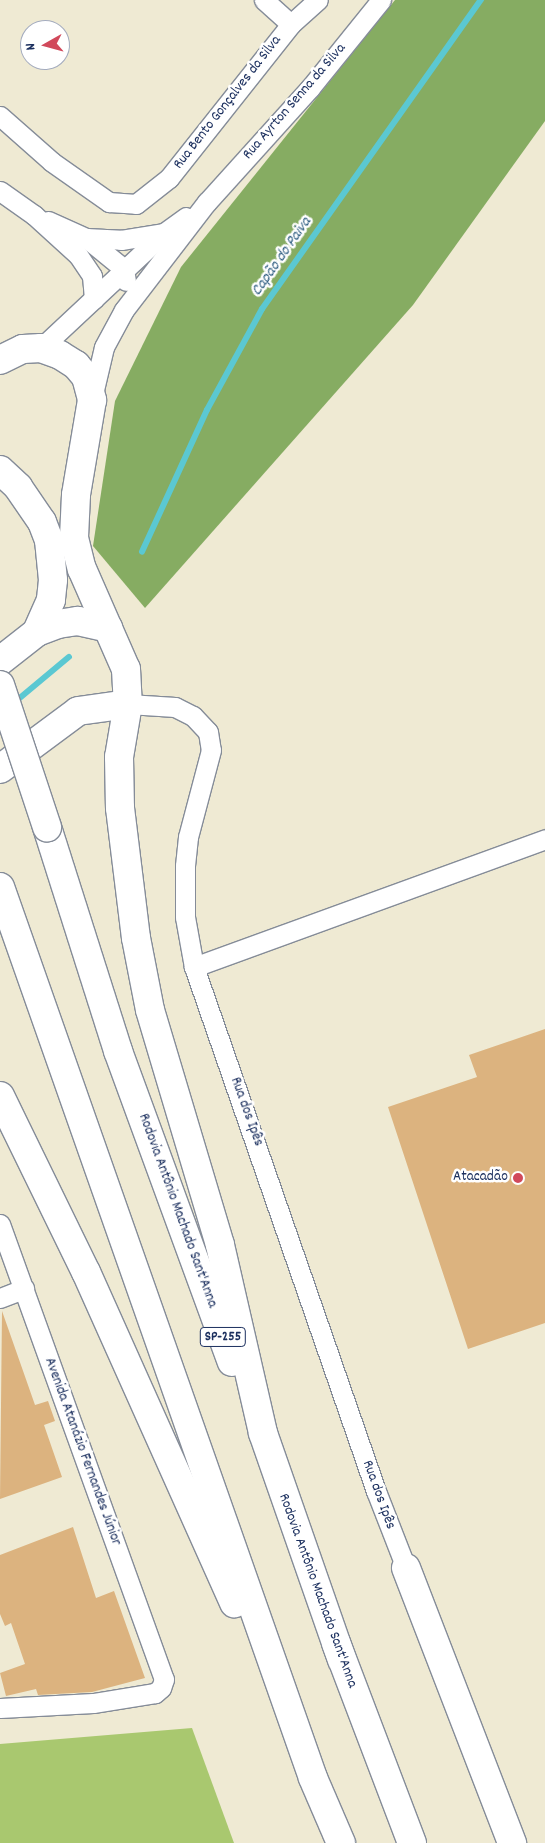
<!DOCTYPE html>
<html>
<head>
<meta charset="utf-8">
<style>
  body { margin:0 }
  #map { position:relative; width:545px; height:1843px; overflow:hidden; background:#efead3; font-family:Dekko,sans-serif }
  div>[style] { position:absolute }
  .green>* { inset:0; background:#a9c86f }
  .forest>* { inset:0; background:#86ac62 }
  .stream>* { height:5.5px; margin:-2.75px; padding:0 2.75px; transform-origin:2.75px; border-radius:2.75px; background:#5bc8d2 }
  .building>* { inset:0; background:#dcb37f }
  .roads { filter:drop-shadow(1px 0 #858c98) drop-shadow(-1px 0 #858c98) drop-shadow(0 1px #858c98) drop-shadow(0 -1px #858c98) }
  .minor>* { height:19px; margin:-9.5px; padding:0 9.5px; transform-origin:9.5px; border-radius:9.5px; background:#fff }
  .highway>* { height:28px; margin:-14px; padding:0 14px; transform-origin:14px; border-radius:14px; background:#fff }
  .bridges { filter:drop-shadow(1px 0 #858c98) drop-shadow(-1px 0 #858c98) drop-shadow(0 1px #858c98) drop-shadow(0 -1px #858c98) }
  .highway-bridge>* { height:28px; margin:-14px; padding:0 14px; transform-origin:14px; border-radius:14px; background:#fff }
  .dots>* { width:14px; height:14px; translate:-50% -50%; box-sizing:border-box; border:2px solid #fff; border-radius:50% }
  span { translate:-50% -50%; white-space:nowrap; text-align:center; line-height:1.15; -webkit-text-stroke:5px #fff; paint-order:stroke }
  .shield-label span { padding:1px 4px; background:#fff; border:1px solid; border-radius:4px; -webkit-text-stroke-width:0 }
  .shield-label { font-size:14px; color:#1b2f5e; font-weight:700 }
  .street-label { font-size:15px; color:#1b2f5e }
  .poi-label { font-size:15px; color:#1b2f5e }
  .right { translate:-100% -50%; text-align:right }
  .water-label { font-size:16px; color:#2e5d81; font-style:italic }
  .north { position:absolute; left:20px; top:20px; width:50px; height:50px; box-sizing:border-box; background:#fff; border:1px solid #a4acbf; border-radius:50%; rotate:263deg; font-size:14px; font-weight:700; line-height:20px; text-align:center; color:#1b2f5e }
  .north::after { content:''; display:block; margin:auto; width:18px; height:22px; background:#d1495b; clip-path:polygon(50% 0,100% 100%,50% 72%,0 100%) }
</style>
</head>
<body>
<div id="map">
  <div class="green">
    <div style="clip-path:polygon(192px 1728px,234px 1843px,0 1843px,0 1744px)"></div>
  </div>
  <div class="forest">
    <div style="clip-path:polygon(395px 0,545px 0,545px 121px,413px 305px,145px 608px,93px 546px,115px 401px,181px 267px)"></div>
  </div>
  <div class="stream">
    <div style="left:142px;top:552px;width:156px;rotate:-65.4deg"></div>
    <div style="left:207px;top:410px;width:115px;rotate:-61.4deg"></div>
    <div style="left:262px;top:309px;width:379px;rotate:-54.7deg"></div>
    <div style="left:15px;top:702px;width:70px;rotate:-39.8deg"></div>
  </div>
  <div class="building">
    <div style="clip-path:polygon(545px 1029px,545px 1323px,468px 1349px,388px 1107px,477px 1077px,469px 1055px)"></div>
    <div style="clip-path:polygon(2px 1311px,35px 1405px,48px 1401px,55px 1421px,44px 1425px,62px 1477px,0 1499px)"></div>
    <div style="clip-path:polygon(73px 1527px,96px 1598px,114px 1591px,145px 1678px,92px 1692px,38px 1695px,36px 1689px,6px 1696px,0 1673px,25px 1664px,11px 1623px,5px 1626px,0 1614px,0 1555px)"></div>
  </div>
  <div class="roads">
    <div class="minor">
      <div style="left:264px;top:0;width:36px;rotate:42deg"></div>
      <div style="left:0;top:116px;width:69px;rotate:41.5deg"></div>
      <div style="left:52px;top:162px;width:70px;rotate:35.1deg"></div>
      <div style="left:109px;top:202px;width:27px;rotate:4deg"></div>
      <div style="left:136px;top:204px;width:42px;rotate:-38.2deg"></div>
      <div style="left:169px;top:178px;width:196px;rotate:-51.6deg"></div>
      <div style="left:291px;top:24px;width:36px;rotate:-42deg"></div>
      <div style="left:0;top:191px;width:42px;rotate:35.2deg"></div>
      <div style="left:34px;top:215px;width:59px;rotate:42.3deg"></div>
      <div style="left:78px;top:255px;width:25px;rotate:56deg"></div>
      <div style="left:92px;top:276px;width:23px;rotate:85deg"></div>
      <div style="left:48px;top:221px;width:42px;rotate:24.1deg"></div>
      <div style="left:86px;top:238px;width:49px;rotate:39.2deg"></div>
      <div style="left:124px;top:269px;width:12px;rotate:81deg"></div>
      <div style="left:86px;top:238px;width:35px;rotate:3deg"></div>
      <div style="left:121px;top:240px;width:44px;rotate:-9.2deg"></div>
      <div style="left:41px;top:348px;width:168px;rotate:-43.1deg"></div>
      <div style="left:164px;top:233px;width:27px;rotate:-36deg"></div>
      <div style="left:93px;top:394px;width:48px;rotate:-76.8deg"></div>
      <div style="left:104px;top:347px;width:42px;rotate:-61.6deg"></div>
      <div style="left:124px;top:310px;width:136px;rotate:-52.5deg"></div>
      <div style="left:207px;top:202px;width:154px;rotate:-47.9deg"></div>
      <div style="left:310px;top:88px;width:113px;rotate:-51.1deg"></div>
      <div style="left:128px;top:704px;width:47px;rotate:3.7deg"></div>
      <div style="left:175px;top:707px;width:20px;rotate:27deg"></div>
      <div style="left:193px;top:716px;width:22px;rotate:47deg"></div>
      <div style="left:208px;top:732px;width:18px;rotate:81deg"></div>
      <div style="left:211px;top:750px;width:90px;rotate:104.8deg"></div>
      <div style="left:188px;top:837px;width:29px;rotate:96deg"></div>
      <div style="left:185px;top:866px;width:51px;rotate:90deg"></div>
      <div style="left:185px;top:917px;width:51px;rotate:79.8deg"></div>
      <div style="left:194px;top:967px;width:555px;rotate:70.85deg"></div>
      <div style="left:376px;top:1491px;width:83px;rotate:68.7deg"></div>
      <div style="left:194px;top:967px;width:374px;rotate:-20deg"></div>
      <div style="left:0;top:1224px;width:484px;rotate:70.2deg"></div>
      <div style="left:164px;top:1679px;width:9px;rotate:108deg"></div>
      <div style="left:161px;top:1688px;width:8px;rotate:140deg"></div>
      <div style="left:155px;top:1693px;width:63px;rotate:170.8deg"></div>
      <div style="left:93px;top:1703px;width:93px;rotate:176.9deg"></div>
      <div style="left:0;top:1298px;width:26px;rotate:-21deg"></div>
    </div>
    <div class="highway">
      <div style="left:0;top:360px;width:25px;rotate:-26deg"></div>
      <div style="left:23px;top:349px;width:18px;rotate:-3deg"></div>
      <div style="left:41px;top:348px;width:20px;rotate:20deg"></div>
      <div style="left:60px;top:355px;width:19px;rotate:32deg"></div>
      <div style="left:76px;top:365px;width:16px;rotate:50deg"></div>
      <div style="left:86px;top:377px;width:24px;rotate:75deg"></div>
      <div style="left:92px;top:400px;width:96px;rotate:99.6deg"></div>
      <div style="left:76px;top:495px;width:43px;rotate:92.7deg"></div>
      <div style="left:74px;top:538px;width:32px;rotate:76deg"></div>
      <div style="left:82px;top:569px;width:109px;rotate:66.3deg"></div>
      <div style="left:126px;top:669px;width:35px;rotate:87deg"></div>
      <div style="left:128px;top:704px;width:54px;rotate:99.6deg"></div>
      <div style="left:119px;top:757px;width:51px;rotate:88.9deg"></div>
      <div style="left:120px;top:808px;width:131px;rotate:83deg"></div>
      <div style="left:136px;top:938px;width:73px;rotate:79deg"></div>
      <div style="left:150px;top:1010px;width:245px;rotate:73.4deg"></div>
      <div style="left:220px;top:1245px;width:193px;rotate:77.1deg"></div>
      <div style="left:263px;top:1433px;width:240px;rotate:70.8deg"></div>
      <div style="left:0;top:470px;width:25px;rotate:43deg"></div>
      <div style="left:18px;top:487px;width:42px;rotate:55.6deg"></div>
      <div style="left:42px;top:522px;width:19px;rotate:69deg"></div>
      <div style="left:49px;top:540px;width:40px;rotate:84.3deg"></div>
      <div style="left:53px;top:580px;width:20px;rotate:96deg"></div>
      <div style="left:51px;top:600px;width:35px;rotate:114deg"></div>
      <div style="left:0;top:661px;width:47px;rotate:-38.1deg"></div>
      <div style="left:37px;top:632px;width:22px;rotate:-21deg"></div>
      <div style="left:58px;top:624px;width:20px;rotate:-9deg"></div>
      <div style="left:78px;top:621px;width:31px;rotate:13deg"></div>
      <div style="left:0;top:769px;width:97px;rotate:-36.6deg"></div>
      <div style="left:78px;top:711px;width:50px;rotate:-8deg"></div>
      <div style="left:47px;top:827px;width:235px;rotate:72.4deg"></div>
      <div style="left:118px;top:1051px;width:331px;rotate:69.9deg"></div>
      <div style="left:0;top:887px;width:944px;rotate:70.64deg"></div>
      <div style="left:313px;top:1778px;width:71px;rotate:66.7deg"></div>
      <div style="left:0;top:1096px;width:196px;rotate:64deg"></div>
      <div style="left:86px;top:1272px;width:363px;rotate:65.9deg"></div>
      <div style="left:406px;top:1568px;width:295px;rotate:68.9deg"></div>
      <div style="left:336px;top:1643px;width:214px;rotate:69.2deg"></div>
    </div>
  </div>
  <div class="bridges">
    <div class="highway-bridge">
      <div style="left:0;top:685px;width:150px;rotate:71.7deg"></div>
    </div>
  </div>
  <div class="dots">
    <div style="left:518px;top:1178px;background:#d1495b"></div>
  </div>
  <div class="shield-label">
    <span style="left:223px;top:1337px">SP-255</span>
  </div>
  <div class="street-label">
    <span style="left:295px;top:102px;rotate:-49deg">Rua Ayrton Senna da Silva</span>
    <span style="left:228px;top:103px;rotate:-52deg">Rua Bento Gonçalves da Silva</span>
    <span style="left:246px;top:1112px;rotate:70deg">Rua dos Ipês</span>
    <span style="left:177px;top:1211px;rotate:70deg">Rodovia Antônio Machado Sant'Anna</span>
    <span style="left:82px;top:1452px;rotate:70deg">Avenida Atanázio Fernandes Júnior</span>
    <span style="left:378px;top:1495px;rotate:70deg">Rua dos Ipês</span>
    <span style="left:317px;top:1591px;rotate:70deg">Rodovia Antônio Machado Sant'Anna</span>
  </div>
  <div class="poi-label">
    <span class="right" style="left:508px;top:1178px">Atacadão</span>
  </div>
  <div class="water-label">
    <span style="left:282px;top:257px;rotate:-55deg">Capão do Paiva</span>
  </div>
  <div class="north">N</div>
</div>
</body>
</html>
